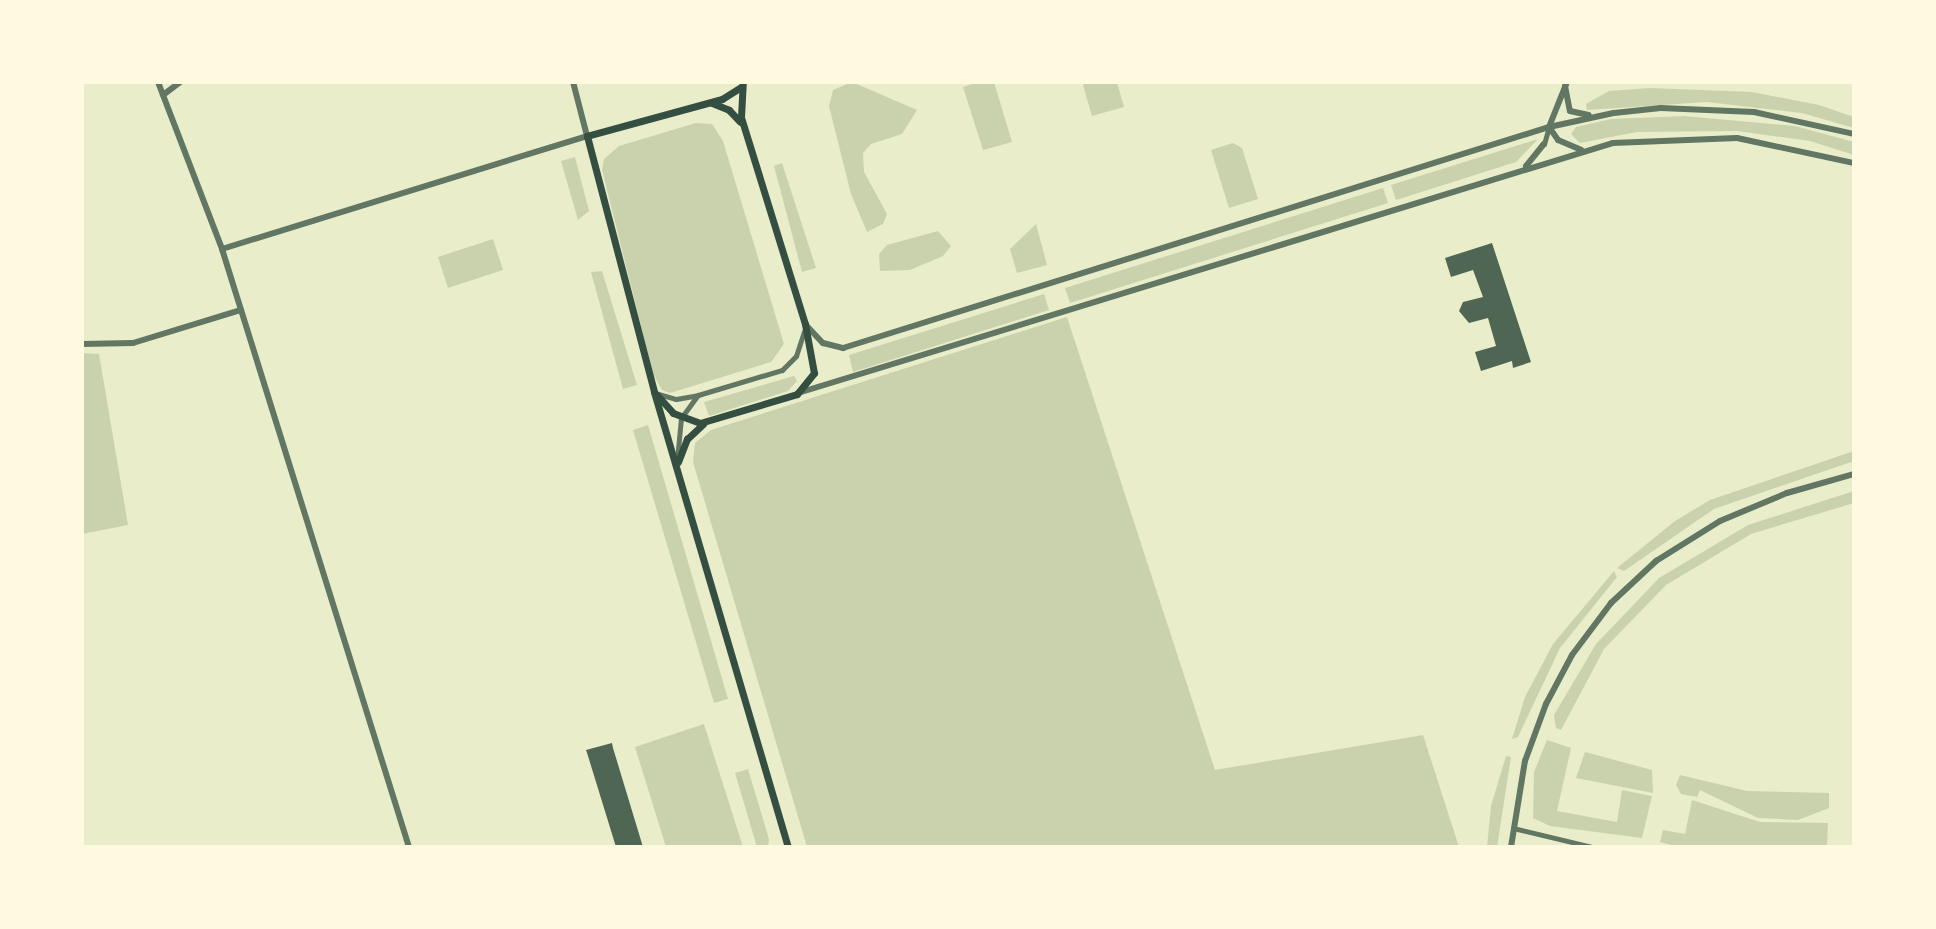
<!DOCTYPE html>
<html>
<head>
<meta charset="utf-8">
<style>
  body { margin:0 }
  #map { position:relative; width:1936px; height:929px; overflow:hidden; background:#e9edc9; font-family:Inter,sans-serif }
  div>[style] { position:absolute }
  .green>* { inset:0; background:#cad2ad }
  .building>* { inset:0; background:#4f6655 }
  .minor>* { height:5px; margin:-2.5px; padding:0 2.5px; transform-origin:2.5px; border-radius:2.5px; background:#617663 }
  .tertiary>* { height:6px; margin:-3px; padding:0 3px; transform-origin:3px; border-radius:3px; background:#617663 }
  .secondary>* { height:7px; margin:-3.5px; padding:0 3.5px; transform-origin:3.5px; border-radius:3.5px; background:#344e41 }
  span { translate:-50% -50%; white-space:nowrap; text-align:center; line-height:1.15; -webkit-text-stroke:6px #fefae0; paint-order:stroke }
  .frame { position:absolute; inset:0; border:84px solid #fefae0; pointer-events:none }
</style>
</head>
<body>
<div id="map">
  <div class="green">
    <div style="clip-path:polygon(852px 82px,917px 110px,902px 134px,871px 144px,863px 153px,864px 172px,887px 214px,883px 224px,867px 232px,851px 194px,829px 106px,833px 90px)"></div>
    <div style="clip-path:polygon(979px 82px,994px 82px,1012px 142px,983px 150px,963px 87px)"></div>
    <div style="clip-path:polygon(1087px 82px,1117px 82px,1124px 107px,1092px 116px,1083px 85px)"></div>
    <div style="clip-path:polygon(1650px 88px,1752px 92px,1819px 105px,1854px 117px,1854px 128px,1802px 113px,1707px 102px,1587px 110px,1586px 104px,1609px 91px)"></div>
    <div style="clip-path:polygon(1684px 116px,1795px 126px,1854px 142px,1854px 155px,1810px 141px,1737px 131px,1637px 132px,1580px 143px,1571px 134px,1576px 127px,1611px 119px)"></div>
    <div style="clip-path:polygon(696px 123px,712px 124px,723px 141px,784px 344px,771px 362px,670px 393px,662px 390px,653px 374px,602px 170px,604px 159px,619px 146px)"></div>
    <div style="clip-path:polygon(1538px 139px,1516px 162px,1396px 200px,1391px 185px)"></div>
    <div style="clip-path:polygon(1233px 143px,1242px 148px,1258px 199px,1229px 208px,1211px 150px)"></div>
    <div style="clip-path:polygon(575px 157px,589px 211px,578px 220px,561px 161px)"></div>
    <div style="clip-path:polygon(782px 163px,816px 268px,802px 272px,774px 166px)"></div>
    <div style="clip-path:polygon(1383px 188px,1388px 203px,1070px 303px,1065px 288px)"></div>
    <div style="clip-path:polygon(1036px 224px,1047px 265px,1017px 273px,1010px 249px)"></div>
    <div style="clip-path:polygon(938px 231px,951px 246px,943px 256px,910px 270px,880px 271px,879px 254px,887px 245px)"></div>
    <div style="clip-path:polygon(493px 239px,503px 270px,448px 288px,438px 257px)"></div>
    <div style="clip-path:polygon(602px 271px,637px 385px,623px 389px,591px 272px)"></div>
    <div style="clip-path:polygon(1044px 294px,1049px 310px,853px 372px,849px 355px)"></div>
    <div style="clip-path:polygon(1067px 317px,1215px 770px,1423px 735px,1459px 847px,807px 847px,693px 462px,695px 443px,711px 430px)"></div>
    <div style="clip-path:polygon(82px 353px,99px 354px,128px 525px,82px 534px)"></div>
    <div style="clip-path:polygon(794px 376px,797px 381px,788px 391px,709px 416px,704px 402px)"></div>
    <div style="clip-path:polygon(648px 425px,728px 699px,714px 703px,633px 430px)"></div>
    <div style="clip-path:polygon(1854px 451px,1854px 461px,1714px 509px,1624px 571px,1617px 568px,1675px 521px,1710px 500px)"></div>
    <div style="clip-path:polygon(1854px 491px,1854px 503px,1751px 534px,1666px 585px,1604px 649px,1561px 730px,1556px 728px,1554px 715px,1596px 644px,1659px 578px,1748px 525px)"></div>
    <div style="clip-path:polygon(1614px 571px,1617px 577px,1560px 648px,1518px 737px,1512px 739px,1525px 697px,1553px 644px)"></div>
    <div style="clip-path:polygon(704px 724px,743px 847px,666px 847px,635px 747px)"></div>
    <div style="clip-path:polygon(1547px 740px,1571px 748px,1557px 811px,1617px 822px,1622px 790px,1652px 796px,1642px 838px,1550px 826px,1533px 818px,1534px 772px)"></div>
    <div style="clip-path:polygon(1585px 752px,1652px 770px,1653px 793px,1576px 778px)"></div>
    <div style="clip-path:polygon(1506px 756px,1511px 757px,1497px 847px,1487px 847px,1491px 806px)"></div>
    <div style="clip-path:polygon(748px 769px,769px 839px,768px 847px,757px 847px,735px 773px)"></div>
    <div style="clip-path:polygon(1680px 775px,1747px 791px,1829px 793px,1829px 808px,1798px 820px,1758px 818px,1700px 790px,1697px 797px,1681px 794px,1676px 785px)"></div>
    <div style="clip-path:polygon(1692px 800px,1760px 822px,1828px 823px,1827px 847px,1679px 847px,1660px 842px,1663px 830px,1685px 834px)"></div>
  </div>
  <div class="building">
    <div style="clip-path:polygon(1492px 243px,1531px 362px,1513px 368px,1512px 361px,1481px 371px,1475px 352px,1496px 346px,1488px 318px,1469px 323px,1459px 311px,1463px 302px,1483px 297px,1473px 270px,1451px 277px,1445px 258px)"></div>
    <div style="clip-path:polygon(612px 743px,613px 748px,643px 847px,616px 847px,588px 756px,586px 750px)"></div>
  </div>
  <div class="minor">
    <div style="left:1544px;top:144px;width:18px;rotate:-74deg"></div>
    <div style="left:655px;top:393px;width:22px;rotate:16deg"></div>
    <div style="left:676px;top:399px;width:22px;rotate:-10deg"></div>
    <div style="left:698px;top:395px;width:88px;rotate:-16.6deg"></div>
    <div style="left:782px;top:370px;width:20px;rotate:-45deg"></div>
    <div style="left:796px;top:356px;width:26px;rotate:-72deg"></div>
    <div style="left:677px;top:460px;width:42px;rotate:-84.6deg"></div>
    <div style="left:681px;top:418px;width:27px;rotate:-54deg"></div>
    <div style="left:1513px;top:828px;width:81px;rotate:13.5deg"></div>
  </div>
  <div class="tertiary">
    <div style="left:158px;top:82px;width:179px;rotate:69deg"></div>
    <div style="left:222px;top:249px;width:627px;rotate:72.64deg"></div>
    <div style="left:1565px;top:86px;width:25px;rotate:79deg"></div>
    <div style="left:1570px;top:111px;width:19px;rotate:12deg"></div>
    <div style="left:163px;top:95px;width:21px;rotate:-37deg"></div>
    <div style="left:1549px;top:127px;width:48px;rotate:-68.2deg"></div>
    <div style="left:1549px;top:127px;width:16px;rotate:55deg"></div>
    <div style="left:1558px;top:140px;width:25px;rotate:23deg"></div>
    <div style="left:1526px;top:166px;width:28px;rotate:-51deg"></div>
    <div style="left:222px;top:249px;width:382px;rotate:-17.2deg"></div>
    <div style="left:587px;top:136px;width:56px;rotate:-104.5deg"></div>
    <div style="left:805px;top:324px;width:26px;rotate:47deg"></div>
    <div style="left:823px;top:343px;width:21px;rotate:14deg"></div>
    <div style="left:843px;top:348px;width:740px;rotate:-17.38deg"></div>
    <div style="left:1549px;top:127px;width:66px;rotate:-12.2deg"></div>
    <div style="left:1614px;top:113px;width:47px;rotate:-6.1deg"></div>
    <div style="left:1661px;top:108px;width:93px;rotate:2.5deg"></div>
    <div style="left:1754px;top:112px;width:102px;rotate:12.4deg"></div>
    <div style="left:82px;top:344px;width:51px;rotate:-1.1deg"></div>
    <div style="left:133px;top:343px;width:113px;rotate:-17deg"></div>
    <div style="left:798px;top:393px;width:852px;rotate:-17.05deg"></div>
    <div style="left:1613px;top:143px;width:124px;rotate:-2.3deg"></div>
    <div style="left:1737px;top:138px;width:120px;rotate:12.1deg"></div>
    <div style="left:1511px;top:847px;width:87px;rotate:-80.8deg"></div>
    <div style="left:1525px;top:761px;width:61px;rotate:-69.8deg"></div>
    <div style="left:1546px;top:704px;width:55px;rotate:-62deg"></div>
    <div style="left:1572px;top:655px;width:65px;rotate:-53.1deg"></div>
    <div style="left:1611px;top:603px;width:62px;rotate:-43deg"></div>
    <div style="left:1656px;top:561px;width:75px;rotate:-32deg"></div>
    <div style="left:1720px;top:521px;width:73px;rotate:-22.7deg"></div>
    <div style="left:1787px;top:493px;width:70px;rotate:-15.8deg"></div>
  </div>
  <div class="secondary">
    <div style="left:741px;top:87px;width:22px;rotate:148deg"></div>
    <div style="left:722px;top:99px;width:140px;rotate:164.7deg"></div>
    <div style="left:587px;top:136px;width:265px;rotate:75.3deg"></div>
    <div style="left:654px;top:392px;width:474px;rotate:73.6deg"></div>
    <div style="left:712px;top:103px;width:18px;rotate:22deg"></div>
    <div style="left:729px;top:110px;width:16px;rotate:47deg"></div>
    <div style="left:657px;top:395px;width:24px;rotate:48deg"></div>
    <div style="left:673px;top:413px;width:29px;rotate:20deg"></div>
    <div style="left:700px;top:423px;width:101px;rotate:-16.6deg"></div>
    <div style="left:797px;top:394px;width:27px;rotate:-51deg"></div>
    <div style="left:814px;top:373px;width:50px;rotate:-100.4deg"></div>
    <div style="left:805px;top:324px;width:217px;rotate:-107.2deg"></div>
    <div style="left:741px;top:117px;width:35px;rotate:-87deg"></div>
    <div style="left:678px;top:462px;width:25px;rotate:-69deg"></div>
    <div style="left:687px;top:439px;width:22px;rotate:-43deg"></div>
  </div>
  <div class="frame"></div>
</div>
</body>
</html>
